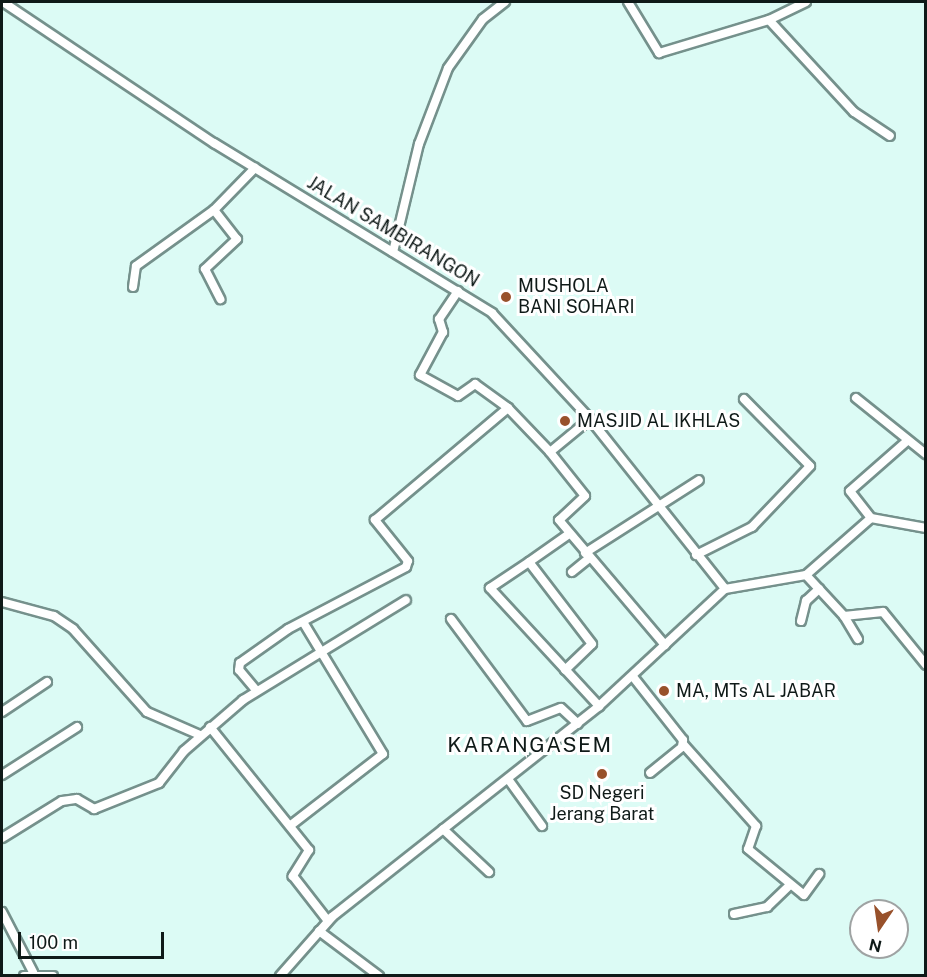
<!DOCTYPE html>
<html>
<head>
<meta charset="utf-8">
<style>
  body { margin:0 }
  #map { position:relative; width:927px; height:977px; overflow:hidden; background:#dcfbf5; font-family:"Public Sans",sans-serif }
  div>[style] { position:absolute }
  .roads { filter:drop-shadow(2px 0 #75918c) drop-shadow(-2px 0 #75918c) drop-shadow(0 2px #75918c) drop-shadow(0 -2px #75918c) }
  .minor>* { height:8px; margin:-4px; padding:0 4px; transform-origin:4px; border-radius:4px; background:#fff }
  .dots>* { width:16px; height:16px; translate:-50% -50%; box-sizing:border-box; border:3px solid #fff; border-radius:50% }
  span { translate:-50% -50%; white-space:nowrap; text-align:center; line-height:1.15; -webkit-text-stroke:6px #fff; paint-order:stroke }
  .street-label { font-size:18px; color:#0f1a18 }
  .poi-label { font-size:18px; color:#0f1a18 }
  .left { translate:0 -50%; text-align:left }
  .quarter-label { font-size:21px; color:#0f1a18; letter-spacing:1.5px }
  .frame { position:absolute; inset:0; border:3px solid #0f1a18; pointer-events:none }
  .north { position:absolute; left:849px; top:899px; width:60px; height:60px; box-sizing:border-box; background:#fff; border:2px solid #9fa3a3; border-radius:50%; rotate:193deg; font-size:16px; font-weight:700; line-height:24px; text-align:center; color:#0f1a18 }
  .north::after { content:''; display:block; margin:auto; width:21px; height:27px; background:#98512b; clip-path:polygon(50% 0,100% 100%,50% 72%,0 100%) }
  .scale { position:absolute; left:18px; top:932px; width:146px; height:27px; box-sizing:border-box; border:3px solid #0f1a18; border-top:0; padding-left:8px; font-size:18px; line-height:21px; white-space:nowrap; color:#0f1a18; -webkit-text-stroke:4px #fff; paint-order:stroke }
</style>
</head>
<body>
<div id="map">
  <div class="roads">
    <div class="minor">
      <div style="left:3px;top:2px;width:254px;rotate:33.8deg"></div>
      <div style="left:214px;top:143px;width:326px;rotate:31.4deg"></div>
      <div style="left:492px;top:313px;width:144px;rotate:47.2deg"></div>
      <div style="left:590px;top:419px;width:217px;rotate:51.5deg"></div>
      <div style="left:628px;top:2px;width:60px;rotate:58.7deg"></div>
      <div style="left:659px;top:53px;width:115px;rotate:-16.7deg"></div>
      <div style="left:769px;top:20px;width:125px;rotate:47.3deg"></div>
      <div style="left:854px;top:112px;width:43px;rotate:33.7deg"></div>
      <div style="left:769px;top:20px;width:41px;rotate:-25.9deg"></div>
      <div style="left:214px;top:210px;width:37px;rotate:52deg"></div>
      <div style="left:237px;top:239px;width:44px;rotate:136.8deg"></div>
      <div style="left:205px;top:269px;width:34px;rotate:63deg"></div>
      <div style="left:393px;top:252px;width:111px;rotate:-76.5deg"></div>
      <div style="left:419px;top:144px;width:81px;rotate:-69.1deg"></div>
      <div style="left:448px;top:68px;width:60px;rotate:-54.5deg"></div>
      <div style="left:483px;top:19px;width:28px;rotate:-38deg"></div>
      <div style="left:133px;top:287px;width:21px;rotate:-82deg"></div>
      <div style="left:136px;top:266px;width:96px;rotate:-35.7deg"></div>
      <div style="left:214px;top:210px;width:59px;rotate:-45.7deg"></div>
      <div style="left:458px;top:291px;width:34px;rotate:124deg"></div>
      <div style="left:439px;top:319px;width:14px;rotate:73deg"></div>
      <div style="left:443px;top:332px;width:49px;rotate:118.1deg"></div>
      <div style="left:420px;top:375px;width:43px;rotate:28.9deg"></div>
      <div style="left:458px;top:396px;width:21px;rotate:-35deg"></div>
      <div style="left:475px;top:384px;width:41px;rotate:36deg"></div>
      <div style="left:856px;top:398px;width:90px;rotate:38.7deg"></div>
      <div style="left:550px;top:452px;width:56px;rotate:51.5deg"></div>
      <div style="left:585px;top:496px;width:35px;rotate:137deg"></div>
      <div style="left:559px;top:520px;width:164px;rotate:49.7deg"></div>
      <div style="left:871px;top:518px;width:34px;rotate:-128deg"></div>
      <div style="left:850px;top:491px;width:77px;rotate:-41.3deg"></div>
      <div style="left:585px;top:553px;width:135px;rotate:-32.6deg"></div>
      <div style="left:696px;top:555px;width:63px;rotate:-26.6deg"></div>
      <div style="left:752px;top:527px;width:84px;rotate:-46.4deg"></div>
      <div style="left:810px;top:466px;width:94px;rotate:-134.6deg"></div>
      <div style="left:529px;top:562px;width:47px;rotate:146.3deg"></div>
      <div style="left:490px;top:588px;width:161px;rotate:47.3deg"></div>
      <div style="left:572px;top:572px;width:22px;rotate:-39deg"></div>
      <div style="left:806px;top:575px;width:56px;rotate:47.2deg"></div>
      <div style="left:844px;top:616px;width:39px;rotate:-6deg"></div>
      <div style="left:883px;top:612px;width:68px;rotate:50.9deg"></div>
      <div style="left:2px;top:602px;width:54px;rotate:15.1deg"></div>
      <div style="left:54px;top:616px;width:23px;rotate:34deg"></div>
      <div style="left:73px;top:629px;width:111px;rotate:48.3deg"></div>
      <div style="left:147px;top:712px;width:58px;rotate:23.5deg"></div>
      <div style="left:844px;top:616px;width:27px;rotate:59deg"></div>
      <div style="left:451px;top:619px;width:127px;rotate:53.3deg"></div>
      <div style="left:527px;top:721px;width:36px;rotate:-21deg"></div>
      <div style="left:561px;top:708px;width:23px;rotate:43deg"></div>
      <div style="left:801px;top:621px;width:21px;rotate:-76deg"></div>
      <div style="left:806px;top:601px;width:18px;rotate:-43deg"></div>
      <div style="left:565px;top:670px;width:37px;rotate:-44deg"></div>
      <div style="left:592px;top:644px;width:103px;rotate:-127.5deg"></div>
      <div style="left:529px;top:562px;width:49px;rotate:-35deg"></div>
      <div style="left:634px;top:678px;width:79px;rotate:51.7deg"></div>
      <div style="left:683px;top:740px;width:7px;rotate:98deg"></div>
      <div style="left:682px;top:747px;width:41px;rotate:140.9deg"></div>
      <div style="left:256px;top:690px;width:26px;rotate:-130deg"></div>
      <div style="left:239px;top:670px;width:7px;rotate:-82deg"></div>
      <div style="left:240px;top:663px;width:59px;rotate:-35.3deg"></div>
      <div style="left:288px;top:629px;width:133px;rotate:-27.7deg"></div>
      <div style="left:406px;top:567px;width:6px;rotate:-72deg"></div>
      <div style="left:408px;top:561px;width:53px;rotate:-128.8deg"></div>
      <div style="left:375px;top:520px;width:174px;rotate:-40.1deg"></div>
      <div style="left:508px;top:408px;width:61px;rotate:46.3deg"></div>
      <div style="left:550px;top:452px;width:52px;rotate:-39.5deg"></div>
      <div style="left:2px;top:712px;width:54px;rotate:-33.7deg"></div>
      <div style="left:210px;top:727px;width:158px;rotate:51.2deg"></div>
      <div style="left:309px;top:850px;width:31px;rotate:122deg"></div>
      <div style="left:293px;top:876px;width:57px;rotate:52.1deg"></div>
      <div style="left:683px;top:744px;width:110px;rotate:48.3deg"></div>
      <div style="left:756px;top:826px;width:24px;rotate:109deg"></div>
      <div style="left:748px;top:849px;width:72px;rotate:39.4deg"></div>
      <div style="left:804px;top:895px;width:26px;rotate:-54deg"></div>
      <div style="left:2px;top:775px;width:89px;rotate:-32.6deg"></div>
      <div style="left:508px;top:779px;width:58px;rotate:54.1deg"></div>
      <div style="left:291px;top:825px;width:116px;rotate:-37.7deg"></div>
      <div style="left:383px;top:754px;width:154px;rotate:-121.2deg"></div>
      <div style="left:443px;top:829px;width:63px;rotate:43.1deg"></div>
      <div style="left:2px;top:838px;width:70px;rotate:-31.7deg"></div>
      <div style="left:62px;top:801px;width:15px;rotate:-8deg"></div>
      <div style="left:77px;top:799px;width:20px;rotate:30deg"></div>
      <div style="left:94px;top:809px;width:70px;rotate:-21.8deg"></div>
      <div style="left:159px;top:783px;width:41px;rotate:-52deg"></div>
      <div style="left:184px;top:751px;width:78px;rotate:-40.8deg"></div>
      <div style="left:243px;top:700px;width:191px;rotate:-31.5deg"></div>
      <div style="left:2px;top:912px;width:68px;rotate:62.7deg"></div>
      <div style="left:734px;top:914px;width:34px;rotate:-12deg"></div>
      <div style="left:767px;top:907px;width:32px;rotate:-44deg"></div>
      <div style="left:319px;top:931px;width:75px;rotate:36.9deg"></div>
      <div style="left:24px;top:976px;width:29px"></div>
      <div style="left:280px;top:976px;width:79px;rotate:-48.6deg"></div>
      <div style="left:332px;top:917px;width:340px;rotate:-38.3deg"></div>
      <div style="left:599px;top:706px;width:172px;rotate:-42.9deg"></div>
      <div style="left:725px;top:589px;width:82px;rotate:-9.8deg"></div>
      <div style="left:806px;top:575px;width:86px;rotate:-41.2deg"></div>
      <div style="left:871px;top:518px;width:56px;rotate:10.3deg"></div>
    </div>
  </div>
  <div class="dots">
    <div style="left:506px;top:297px;background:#98512b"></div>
    <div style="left:565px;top:421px;background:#98512b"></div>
    <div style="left:664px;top:691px;background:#98512b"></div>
    <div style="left:602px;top:774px;background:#98512b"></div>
  </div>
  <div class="street-label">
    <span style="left:393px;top:232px;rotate:31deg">JALAN SAMBIRANGON</span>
  </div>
  <div class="poi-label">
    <span class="left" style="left:518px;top:297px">MUSHOLA<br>BANI SOHARI</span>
    <span class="left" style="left:577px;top:421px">MASJID AL IKHLAS</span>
    <span class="left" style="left:676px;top:691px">MA, MTs AL JABAR</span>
    <span style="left:602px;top:804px">SD Negeri<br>Jerang Barat</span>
  </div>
  <div class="quarter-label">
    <span style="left:530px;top:745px">KARANGASEM</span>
  </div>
  <div class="frame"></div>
  <div class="north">N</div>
  <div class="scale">100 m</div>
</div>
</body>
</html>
